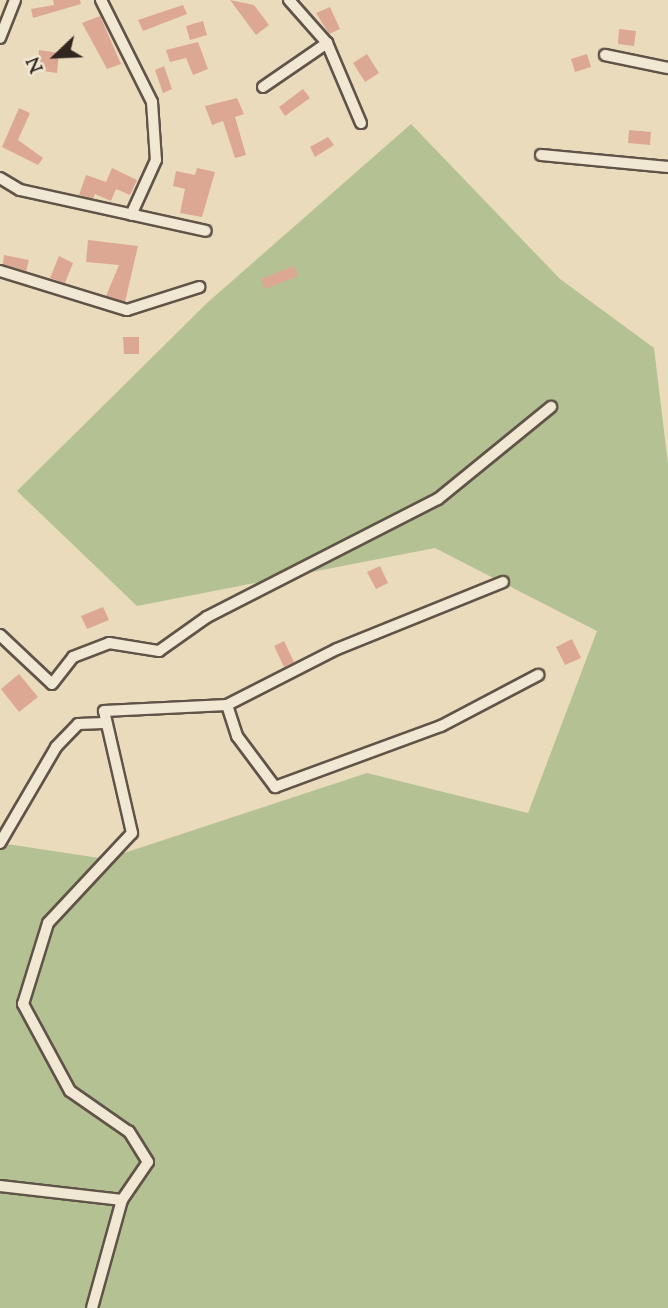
<!DOCTYPE html>
<html>
<head>
<meta charset="utf-8">
<style>
  body { margin:0 }
  #map { position:relative; width:668px; height:1308px; overflow:hidden; background:#eadbbc; font-family:"Sorts Mill Goudy",serif }
  div>[style] { position:absolute }
  .green>* { inset:0; background:#b4c192 }
  .building>* { inset:0; background:#dda893 }
  .roads { filter:drop-shadow(2px 0 #605348) drop-shadow(-2px 0 #605348) drop-shadow(0 2px #605348) drop-shadow(0 -2px #605348) }
  .street>* { height:10px; margin:-5px; padding:0 5px; transform-origin:5px; border-radius:5px; background:#f1e8d3 }
  span { translate:-50% -50%; white-space:nowrap; text-align:center; line-height:1.15; -webkit-text-stroke:7px #f1e8d3; paint-order:stroke }
  .north { position:absolute; left:21px; top:21px; width:70px; height:70px; -webkit-text-stroke:5px #f1e8d3; paint-order:stroke; rotate:247deg; font-size:19px; font-weight:700; line-height:28px; text-align:center; color:#322621 }
  .north::after { content:''; display:block; margin:auto; width:24px; height:32px; background:#322621; clip-path:polygon(50% 0,100% 100%,50% 72%,0 100%) }
</style>
</head>
<body>
<div id="map">
  <div class="green">
    <div style="clip-path:polygon(411px 124px,560px 279px,654px 348px,668px 464px,668px 1308px,0 1308px,0 843px,106px 859px,367px 773px,528px 813px,597px 631px,435px 548px,137px 606px,17px 491px,207px 303px)"></div>
  </div>
  <div class="building">
    <div style="clip-path:polygon(53px 0,80px 0,81px 4px,33px 18px,31px 9px,54px 5px)"></div>
    <div style="clip-path:polygon(230px 0,254px 5px,269px 25px,256px 35px)"></div>
    <div style="clip-path:polygon(183px 5px,187px 14px,143px 31px,138px 20px)"></div>
    <div style="clip-path:polygon(330px 7px,340px 29px,329px 34px,316px 13px)"></div>
    <div style="clip-path:polygon(100px 16px,121px 64px,107px 69px,82px 23px)"></div>
    <div style="clip-path:polygon(203px 21px,207px 35px,190px 40px,186px 26px)"></div>
    <div style="clip-path:polygon(619px 29px,636px 31px,634px 46px,618px 44px)"></div>
    <div style="clip-path:polygon(198px 42px,208px 69px,193px 75px,186px 58px,170px 62px,166px 50px)"></div>
    <div style="clip-path:polygon(39px 50px,59px 53px,57px 73px,37px 70px)"></div>
    <div style="clip-path:polygon(367px 54px,379px 73px,365px 82px,353px 63px)"></div>
    <div style="clip-path:polygon(587px 54px,591px 67px,575px 72px,571px 59px)"></div>
    <div style="clip-path:polygon(164px 66px,172px 89px,163px 93px,155px 70px)"></div>
    <div style="clip-path:polygon(303px 89px,310px 98px,285px 116px,279px 107px)"></div>
    <div style="clip-path:polygon(237px 98px,244px 114px,235px 117px,246px 155px,235px 158px,223px 121px,212px 125px,205px 106px)"></div>
    <div style="clip-path:polygon(19px 108px,30px 113px,18px 140px,43px 158px,38px 165px,2px 147px)"></div>
    <div style="clip-path:polygon(629px 130px,651px 132px,650px 145px,628px 143px)"></div>
    <div style="clip-path:polygon(328px 137px,334px 145px,315px 157px,310px 147px)"></div>
    <div style="clip-path:polygon(112px 168px,137px 180px,130px 195px,116px 189px,111px 201px,95px 194px,93px 199px,79px 195px,86px 175px,106px 182px)"></div>
    <div style="clip-path:polygon(197px 168px,215px 172px,202px 217px,180px 213px,185px 189px,173px 186px,176px 171px,195px 175px)"></div>
    <div style="clip-path:polygon(88px 240px,138px 246px,125px 302px,106px 296px,119px 265px,86px 262px)"></div>
    <div style="clip-path:polygon(4px 255px,29px 260px,26px 271px,3px 264px)"></div>
    <div style="clip-path:polygon(59px 256px,73px 263px,65px 283px,50px 278px)"></div>
    <div style="clip-path:polygon(294px 266px,298px 276px,265px 289px,261px 279px)"></div>
    <div style="clip-path:polygon(123px 337px,139px 337px,139px 354px,124px 354px)"></div>
    <div style="clip-path:polygon(380px 566px,388px 583px,376px 589px,367px 572px)"></div>
    <div style="clip-path:polygon(103px 607px,109px 620px,87px 629px,81px 616px)"></div>
    <div style="clip-path:polygon(572px 639px,581px 658px,565px 665px,556px 647px)"></div>
    <div style="clip-path:polygon(284px 641px,294px 662px,284px 667px,274px 646px)"></div>
    <div style="clip-path:polygon(19px 674px,38px 697px,19px 712px,1px 689px)"></div>
  </div>
  <div class="roads">
    <div class="street">
      <div style="left:101px;top:0;width:114px;rotate:63.4deg"></div>
      <div style="left:152px;top:102px;width:58px;rotate:86.1deg"></div>
      <div style="left:156px;top:160px;width:60px;rotate:114.4deg"></div>
      <div style="left:289px;top:0;width:57px;rotate:48.5deg"></div>
      <div style="left:327px;top:43px;width:87px;rotate:67deg"></div>
      <div style="left:0;top:38px;width:41px;rotate:-68.5deg"></div>
      <div style="left:605px;top:55px;width:64px;rotate:11.7deg"></div>
      <div style="left:263px;top:87px;width:78px;rotate:-34.5deg"></div>
      <div style="left:541px;top:155px;width:128px;rotate:5.4deg"></div>
      <div style="left:0;top:178px;width:23px;rotate:31deg"></div>
      <div style="left:20px;top:190px;width:190px;rotate:12.4deg"></div>
      <div style="left:0;top:271px;width:133px;rotate:17.1deg"></div>
      <div style="left:127px;top:310px;width:76px;rotate:-17.7deg"></div>
      <div style="left:0;top:635px;width:71px;rotate:43.3deg"></div>
      <div style="left:52px;top:684px;width:34px;rotate:-52deg"></div>
      <div style="left:73px;top:657px;width:39px;rotate:-21deg"></div>
      <div style="left:109px;top:643px;width:51px;rotate:9.1deg"></div>
      <div style="left:159px;top:651px;width:59px;rotate:-35.3deg"></div>
      <div style="left:207px;top:617px;width:259px;rotate:-27.1deg"></div>
      <div style="left:438px;top:499px;width:146px;rotate:-39.2deg"></div>
      <div style="left:227px;top:705px;width:33px;rotate:72deg"></div>
      <div style="left:237px;top:736px;width:64px;rotate:53.3deg"></div>
      <div style="left:275px;top:787px;width:177px;rotate:-20.2deg"></div>
      <div style="left:441px;top:726px;width:110px;rotate:-27.7deg"></div>
      <div style="left:0;top:843px;width:111px;rotate:-59.7deg"></div>
      <div style="left:56px;top:747px;width:32px;rotate:-46deg"></div>
      <div style="left:78px;top:724px;width:26px;rotate:-2deg"></div>
      <div style="left:0;top:1186px;width:123px;rotate:6.5deg"></div>
      <div style="left:92px;top:1308px;width:112px;rotate:-74.5deg"></div>
      <div style="left:122px;top:1200px;width:46px;rotate:-55.6deg"></div>
      <div style="left:148px;top:1162px;width:36px;rotate:-122deg"></div>
      <div style="left:129px;top:1132px;width:72px;rotate:-145.2deg"></div>
      <div style="left:70px;top:1091px;width:99px;rotate:-118.4deg"></div>
      <div style="left:23px;top:1004px;width:85px;rotate:-72.8deg"></div>
      <div style="left:48px;top:923px;width:123px;rotate:-47deg"></div>
      <div style="left:132px;top:833px;width:125px;rotate:-102.9deg"></div>
      <div style="left:104px;top:711px;width:123px;rotate:-2.8deg"></div>
      <div style="left:227px;top:705px;width:123px;rotate:-27deg"></div>
      <div style="left:337px;top:649px;width:179px;rotate:-22deg"></div>
    </div>
  </div>
  <div class="north">N</div>
</div>
</body>
</html>
